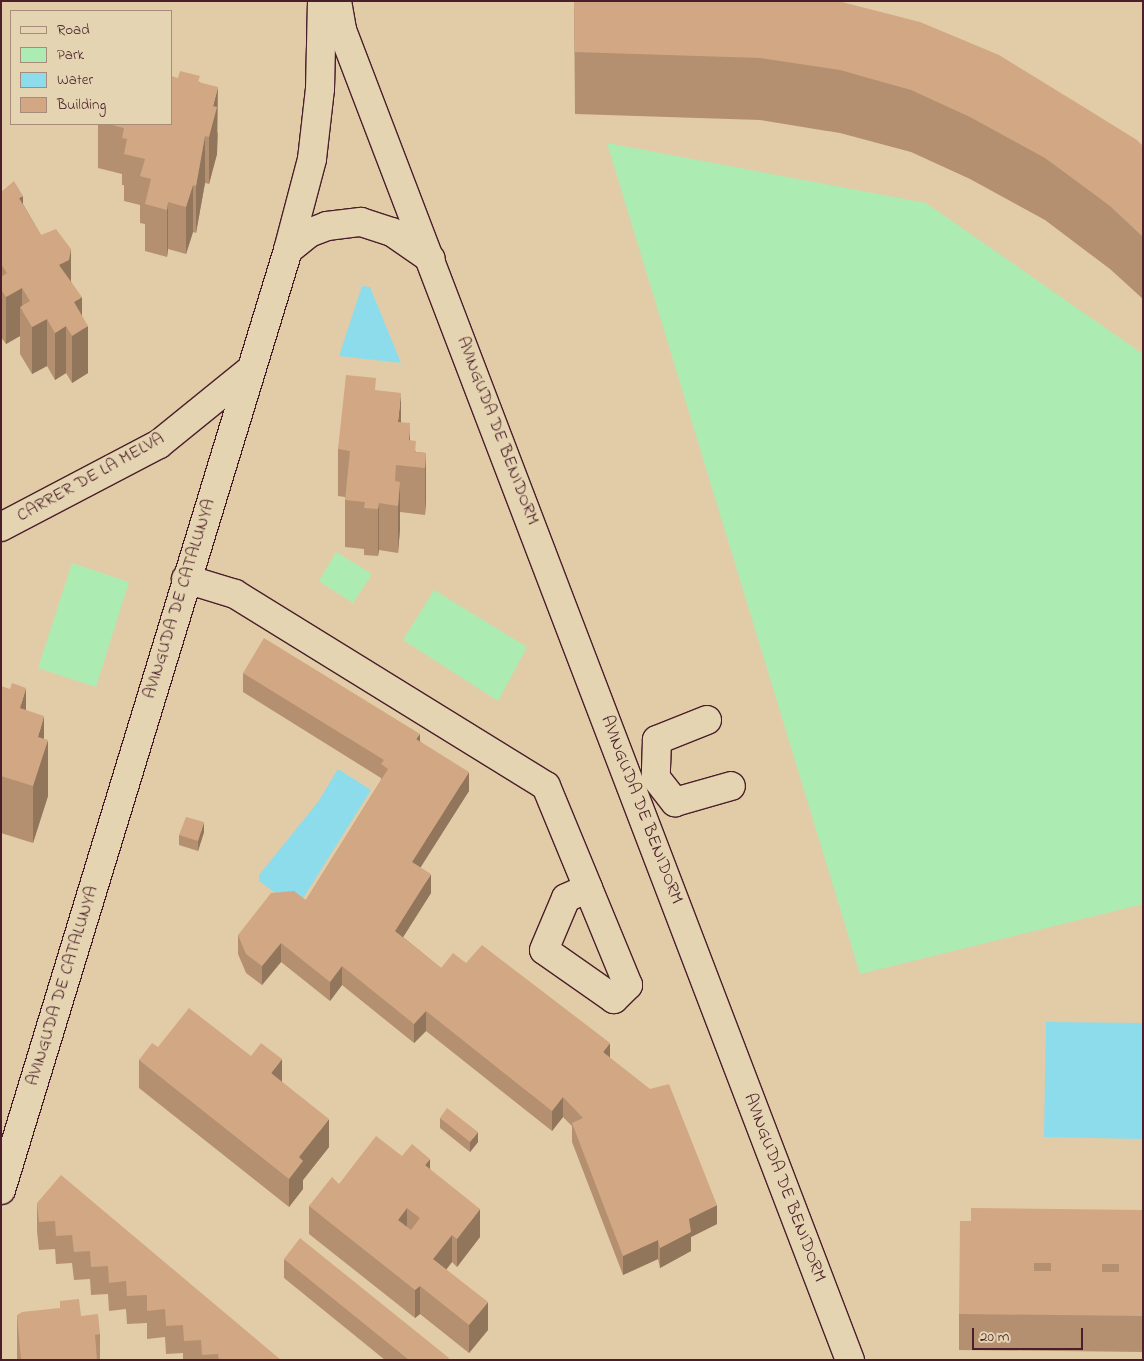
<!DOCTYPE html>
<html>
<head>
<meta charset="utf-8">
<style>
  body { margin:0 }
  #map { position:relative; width:1144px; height:1361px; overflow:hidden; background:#e2cca8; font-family:"Indie Flower",sans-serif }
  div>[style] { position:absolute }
  .green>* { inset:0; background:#acebb2 }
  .water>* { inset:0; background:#8ddceb }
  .roads { filter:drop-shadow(1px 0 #4a1f2b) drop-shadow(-1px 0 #4a1f2b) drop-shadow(0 1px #4a1f2b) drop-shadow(0 -1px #4a1f2b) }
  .minor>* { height:28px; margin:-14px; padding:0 14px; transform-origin:14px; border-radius:14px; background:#e5d4b1 }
  .wall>* { inset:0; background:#b49071 }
  .shaded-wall>* { inset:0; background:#92765c }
  .building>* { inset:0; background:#d1a883 }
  span { translate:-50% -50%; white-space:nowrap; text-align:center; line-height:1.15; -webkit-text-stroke:4.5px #e5d4b1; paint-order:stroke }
  .street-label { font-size:18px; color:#4a1f2b }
  .frame { position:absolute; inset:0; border:2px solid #4a1f2b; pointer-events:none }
  .legend { position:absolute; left:10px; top:10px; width:162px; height:115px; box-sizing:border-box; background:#e5d4b1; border:1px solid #a78c7b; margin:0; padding:6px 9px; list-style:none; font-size:15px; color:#4a1f2b }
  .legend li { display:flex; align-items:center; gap:10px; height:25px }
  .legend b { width:25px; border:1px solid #a78c7b }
  .scale { position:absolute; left:972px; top:1328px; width:111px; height:22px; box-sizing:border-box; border:2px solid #4a1f2b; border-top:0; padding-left:6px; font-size:15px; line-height:18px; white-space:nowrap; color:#4a1f2b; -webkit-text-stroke:4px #e5d4b1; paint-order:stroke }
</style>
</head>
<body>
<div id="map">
  <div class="green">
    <div style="clip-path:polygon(607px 143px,926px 203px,1143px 354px,1143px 904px,860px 974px)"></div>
    <div style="clip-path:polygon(336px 552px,372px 574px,353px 603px,319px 581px)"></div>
    <div style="clip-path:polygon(72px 563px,129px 582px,96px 687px,38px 668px)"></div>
    <div style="clip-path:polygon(434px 590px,527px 647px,498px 701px,403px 640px)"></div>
  </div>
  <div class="water">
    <div style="clip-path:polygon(362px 286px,370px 287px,401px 363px,339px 356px)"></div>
    <div style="clip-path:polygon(338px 769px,371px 790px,302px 900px,288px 902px,259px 881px,259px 875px,318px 802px)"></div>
    <div style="clip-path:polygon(1046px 1022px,1143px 1023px,1143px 1139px,1044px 1137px)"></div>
  </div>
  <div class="roads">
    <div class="minor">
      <div style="left:337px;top:1px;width:29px;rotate:80deg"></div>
      <div style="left:342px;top:30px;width:1424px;rotate:69.1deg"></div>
      <div style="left:288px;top:250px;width:27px;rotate:-39deg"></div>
      <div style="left:309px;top:233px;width:19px;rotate:-21deg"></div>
      <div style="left:327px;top:226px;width:34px;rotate:-7deg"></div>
      <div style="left:361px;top:222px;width:33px;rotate:18deg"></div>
      <div style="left:392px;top:232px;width:47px;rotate:34.7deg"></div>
      <div style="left:1px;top:527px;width:178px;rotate:-27.7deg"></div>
      <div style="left:159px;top:444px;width:116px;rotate:-39deg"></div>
      <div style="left:186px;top:579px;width:51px;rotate:17deg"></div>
      <div style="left:235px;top:594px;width:365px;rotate:31.7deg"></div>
      <div style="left:546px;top:786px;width:110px;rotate:67.6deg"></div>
      <div style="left:588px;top:888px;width:105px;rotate:67.6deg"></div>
      <div style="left:628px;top:985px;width:20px;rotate:135deg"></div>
      <div style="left:614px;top:999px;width:85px;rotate:-145deg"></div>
      <div style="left:544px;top:950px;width:56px;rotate:-67.1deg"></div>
      <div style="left:566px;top:898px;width:24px;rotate:-24deg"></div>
      <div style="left:707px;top:720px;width:54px;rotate:158.2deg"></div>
      <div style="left:657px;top:740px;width:38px;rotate:92deg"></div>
      <div style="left:656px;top:778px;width:31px;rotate:52deg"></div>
      <div style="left:675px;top:802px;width:58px;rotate:-15.9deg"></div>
      <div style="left:1px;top:1190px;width:983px;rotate:-73.02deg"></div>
      <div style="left:288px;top:250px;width:94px;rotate:-75.2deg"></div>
      <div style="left:312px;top:159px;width:70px;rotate:-83.5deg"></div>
      <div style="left:320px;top:89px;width:88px;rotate:-88.7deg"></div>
    </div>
  </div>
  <div class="wall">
    <div style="clip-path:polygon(574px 1px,1143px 146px,1143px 299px,1110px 269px,1045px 220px,970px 179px,911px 152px,840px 133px,760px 120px,575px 114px)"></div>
    <div style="clip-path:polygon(178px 78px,200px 82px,218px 134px,217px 154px,209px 184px,205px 183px,196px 233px,193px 232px,186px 254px,168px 249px,167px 257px,145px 251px,145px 224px,140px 223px,140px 205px,124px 201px,124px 185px,122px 185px,122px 174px,98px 168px,98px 124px,171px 124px)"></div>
    <div style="clip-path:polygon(1px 192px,23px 204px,41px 235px,71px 281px,82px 316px,88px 373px,72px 383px,66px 373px,55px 380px,47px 366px,32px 374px,20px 354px,20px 336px,6px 344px,1px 337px)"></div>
    <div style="clip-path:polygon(376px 390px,401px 422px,416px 452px,426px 453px,426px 500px,425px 515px,400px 512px,400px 529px,398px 553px,379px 550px,378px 556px,364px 555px,364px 549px,345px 547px,345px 497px,338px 496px,338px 449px)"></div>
    <div style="clip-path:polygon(243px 673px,420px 741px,469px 791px,420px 867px,431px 893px,403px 937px,441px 968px,466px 963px,610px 1058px,717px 1224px,691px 1237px,691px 1251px,660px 1268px,658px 1259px,623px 1275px,572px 1142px,572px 1126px,563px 1117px,552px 1131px,426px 1031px,414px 1043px,342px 985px,330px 1001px,281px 962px,262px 985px,246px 973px,238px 954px,238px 935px,306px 900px,381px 780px,381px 778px,243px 692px)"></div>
    <div style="clip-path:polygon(1px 686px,26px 710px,44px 739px,48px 796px,33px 843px,1px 833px)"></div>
    <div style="clip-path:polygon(204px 832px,198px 851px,179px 845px,179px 835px)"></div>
    <div style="clip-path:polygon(158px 1047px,282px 1082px,329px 1147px,303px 1180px,303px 1189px,289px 1207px,139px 1088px,139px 1060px)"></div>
    <div style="clip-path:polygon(440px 1118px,478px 1142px,470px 1152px,440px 1128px)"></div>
    <div style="clip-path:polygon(402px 1156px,430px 1169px,480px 1237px,457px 1267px,452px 1262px,446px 1269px,488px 1330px,469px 1353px,420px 1314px,415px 1318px,309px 1234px,309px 1206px,339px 1184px)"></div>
    <div style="clip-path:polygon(37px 1203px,281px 1360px,183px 1360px,183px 1353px,166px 1354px,165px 1337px,147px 1339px,147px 1323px,127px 1324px,126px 1309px,109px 1311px,108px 1294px,91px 1295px,90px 1279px,74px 1280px,72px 1263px,56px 1264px,55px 1249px,39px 1250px,37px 1231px)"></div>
    <div style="clip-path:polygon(1143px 1210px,1143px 1352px,959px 1350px,959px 1314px,971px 1221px)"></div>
    <div style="clip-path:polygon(284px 1259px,449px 1360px,385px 1360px,284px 1278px)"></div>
    <div style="clip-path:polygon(17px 1315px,100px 1334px,100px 1360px,17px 1360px)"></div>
  </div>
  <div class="shaded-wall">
    <div style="clip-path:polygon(218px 87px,217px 154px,209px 184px,209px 137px,213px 106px)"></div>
    <div style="clip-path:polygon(205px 136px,205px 183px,196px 233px,196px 186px)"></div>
    <div style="clip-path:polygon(193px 185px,193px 232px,186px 254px,186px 207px)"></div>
    <div style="clip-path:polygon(23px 196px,23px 243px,19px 198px)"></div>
    <div style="clip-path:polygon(168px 202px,168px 249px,167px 257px,167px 210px)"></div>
    <div style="clip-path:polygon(71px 249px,71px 296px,59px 265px)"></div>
    <div style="clip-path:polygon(22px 288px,22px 311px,20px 307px,20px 336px,6px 344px,6px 297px)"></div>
    <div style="clip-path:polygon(82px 297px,82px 329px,88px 326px,88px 373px,72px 383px,72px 336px,74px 302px)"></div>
    <div style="clip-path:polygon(47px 319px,47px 366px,32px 374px,32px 327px)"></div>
    <div style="clip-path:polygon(66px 326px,66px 373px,55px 380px,55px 333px)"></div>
    <div style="clip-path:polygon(401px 393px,401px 440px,398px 422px)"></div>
    <div style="clip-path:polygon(410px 423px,410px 466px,409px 440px)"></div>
    <div style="clip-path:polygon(426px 453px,426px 500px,425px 515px,425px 468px)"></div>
    <div style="clip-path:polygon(400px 482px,400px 529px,398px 553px,398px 506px)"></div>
    <div style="clip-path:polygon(379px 503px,379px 550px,378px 556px,378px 509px)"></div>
    <div style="clip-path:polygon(26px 688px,26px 745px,20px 708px)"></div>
    <div style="clip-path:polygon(44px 716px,44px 750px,48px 740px,48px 796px,33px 843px,33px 786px,38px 737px)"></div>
    <div style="clip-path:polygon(420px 734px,420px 753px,416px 739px)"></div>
    <div style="clip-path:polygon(469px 772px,469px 791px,412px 881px,412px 862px)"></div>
    <div style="clip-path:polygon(204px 822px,204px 832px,198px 851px,198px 841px)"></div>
    <div style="clip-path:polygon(431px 874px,431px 893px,395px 950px,395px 931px)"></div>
    <div style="clip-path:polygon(281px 943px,281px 962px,262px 985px,262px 966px)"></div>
    <div style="clip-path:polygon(342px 966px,342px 985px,330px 1001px,330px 982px)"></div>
    <div style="clip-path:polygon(426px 1011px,426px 1031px,414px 1043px,414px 1024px)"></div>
    <div style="clip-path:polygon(610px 1043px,610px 1062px,603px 1052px)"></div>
    <div style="clip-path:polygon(282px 1059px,282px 1087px,271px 1073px)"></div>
    <div style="clip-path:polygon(563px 1097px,563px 1117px,552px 1131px,552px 1111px)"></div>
    <div style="clip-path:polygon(329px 1119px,329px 1147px,303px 1180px,303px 1189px,289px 1207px,289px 1179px,299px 1157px)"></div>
    <div style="clip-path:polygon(478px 1132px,478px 1142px,470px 1152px,470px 1142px)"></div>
    <div style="clip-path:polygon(430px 1159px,430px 1187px,425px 1165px)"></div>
    <div style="clip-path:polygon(717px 1205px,717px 1224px,691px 1237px,691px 1251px,660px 1268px,660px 1248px,689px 1219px)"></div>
    <div style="clip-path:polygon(407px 1208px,407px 1236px,398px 1220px)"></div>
    <div style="clip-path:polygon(480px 1209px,480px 1237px,457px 1267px,457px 1239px)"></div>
    <div style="clip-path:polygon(452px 1235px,452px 1262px,433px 1287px,433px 1259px)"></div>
    <div style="clip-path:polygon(658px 1240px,658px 1259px,623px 1275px,623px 1256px)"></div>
    <div style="clip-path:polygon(420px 1286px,420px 1314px,415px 1318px,415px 1290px)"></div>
    <div style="clip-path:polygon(488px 1302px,488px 1330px,469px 1353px,469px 1325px)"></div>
  </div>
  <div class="building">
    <div style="clip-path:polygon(574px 1px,838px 1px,920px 22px,999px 55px,1137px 140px,1143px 146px,1143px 237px,1110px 206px,1045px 158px,970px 117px,911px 90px,840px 70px,760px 58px,575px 52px)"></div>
    <div style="clip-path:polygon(180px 71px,200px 76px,198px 82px,218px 87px,213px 106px,217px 107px,209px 137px,205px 136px,196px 186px,193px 185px,186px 207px,168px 202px,167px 210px,145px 204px,151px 179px,140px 176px,145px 159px,124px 154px,127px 139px,122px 138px,124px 128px,108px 124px,171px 124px,171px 76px,178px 78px)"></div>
    <div style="clip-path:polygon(14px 181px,23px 196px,19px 198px,41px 235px,56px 229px,71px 249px,69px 260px,59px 265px,82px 297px,74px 302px,88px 326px,72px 336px,66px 326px,55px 333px,47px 319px,32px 327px,20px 307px,30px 301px,22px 288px,6px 297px,1px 290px,1px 277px,7px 273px,1px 264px,1px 192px)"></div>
    <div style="clip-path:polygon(346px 375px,376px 378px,375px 390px,401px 393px,398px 422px,410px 423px,409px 440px,416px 441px,415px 452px,426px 453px,425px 468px,396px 465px,395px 481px,400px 482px,398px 506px,379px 503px,378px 509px,364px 508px,365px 502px,345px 500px,350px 451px,338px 449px)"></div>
    <div style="clip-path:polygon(264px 638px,420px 734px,416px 739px,469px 772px,412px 862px,431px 874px,395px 931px,441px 968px,453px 953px,466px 963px,482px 945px,610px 1043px,603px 1052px,650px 1089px,669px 1084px,717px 1205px,689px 1219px,691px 1232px,660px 1248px,658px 1240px,623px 1256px,572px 1123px,583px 1118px,563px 1097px,552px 1111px,426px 1011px,414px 1024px,342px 966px,330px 982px,281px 943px,262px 966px,246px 954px,238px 935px,271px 893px,294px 891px,306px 900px,388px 769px,381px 764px,384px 760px,243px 673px)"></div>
    <div style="clip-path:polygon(12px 683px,26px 688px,20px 708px,44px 716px,38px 737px,48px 740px,33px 786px,1px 776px,1px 686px,10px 689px)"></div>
    <div style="clip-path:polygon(186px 817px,204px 822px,198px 841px,179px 835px)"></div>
    <div style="clip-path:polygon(189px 1008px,251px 1056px,261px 1043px,282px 1059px,271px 1073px,329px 1119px,299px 1157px,303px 1161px,289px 1179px,139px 1060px,152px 1043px,158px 1047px)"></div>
    <div style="clip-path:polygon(447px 1108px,478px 1132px,470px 1142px,440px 1118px)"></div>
    <div style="clip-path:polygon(evenodd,376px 1136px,402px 1156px,412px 1144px,430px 1159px,425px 1165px,480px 1209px,457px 1239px,452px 1235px,433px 1259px,488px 1302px,469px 1325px,420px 1286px,415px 1290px,309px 1206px,332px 1177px,339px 1184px,376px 1136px,407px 1208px,420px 1218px,411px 1230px,398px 1220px,407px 1208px)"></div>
    <div style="clip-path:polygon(61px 1175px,281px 1360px,219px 1360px,218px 1354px,202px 1355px,201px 1340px,184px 1341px,183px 1325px,166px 1326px,165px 1309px,147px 1311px,147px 1295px,127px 1296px,126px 1281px,109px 1283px,108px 1266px,91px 1267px,90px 1251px,74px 1252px,72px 1235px,56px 1236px,55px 1221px,39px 1222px,37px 1203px)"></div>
    <div style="clip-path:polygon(evenodd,971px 1208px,1143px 1210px,1143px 1316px,959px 1314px,960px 1221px,971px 1221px,971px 1208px,1034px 1263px,1051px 1263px,1051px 1282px,1034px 1282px,1034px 1263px,971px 1208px,1102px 1264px,1119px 1264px,1119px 1283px,1102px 1283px,1102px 1264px)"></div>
    <div style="clip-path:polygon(300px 1238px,449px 1358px,448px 1360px,409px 1360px,284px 1259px)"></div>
    <div style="clip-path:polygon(1034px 1271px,1051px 1271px,1051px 1282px,1034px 1282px)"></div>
    <div style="clip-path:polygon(1102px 1272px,1119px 1272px,1119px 1283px,1102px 1283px)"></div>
    <div style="clip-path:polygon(79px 1299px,81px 1316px,98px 1314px,100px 1334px,95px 1335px,97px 1360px,21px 1360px,17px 1315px,22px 1312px,60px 1308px,60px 1301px)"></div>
  </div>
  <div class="street-label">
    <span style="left:497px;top:431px;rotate:69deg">AVINGUDA DE BENIDORM</span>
    <span style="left:91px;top:478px;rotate:-29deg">CARRER DE LA MELVA</span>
    <span style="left:180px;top:599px;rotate:-73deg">AVINGUDA DE CATALUNYA</span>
    <span style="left:641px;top:810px;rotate:69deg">AVINGUDA DE BENIDORM</span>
    <span style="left:63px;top:986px;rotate:-73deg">AVINGUDA DE CATALUNYA</span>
    <span style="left:784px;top:1188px;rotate:69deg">AVINGUDA DE BENIDORM</span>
  </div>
  <div class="frame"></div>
  <ul class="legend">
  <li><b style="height:6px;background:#e5d4b1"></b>Road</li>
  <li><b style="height:14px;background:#acebb2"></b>Park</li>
  <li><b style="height:14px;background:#8ddceb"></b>Water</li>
  <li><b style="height:14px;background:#d1a883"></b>Building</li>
  </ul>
  <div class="scale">20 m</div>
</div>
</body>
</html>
